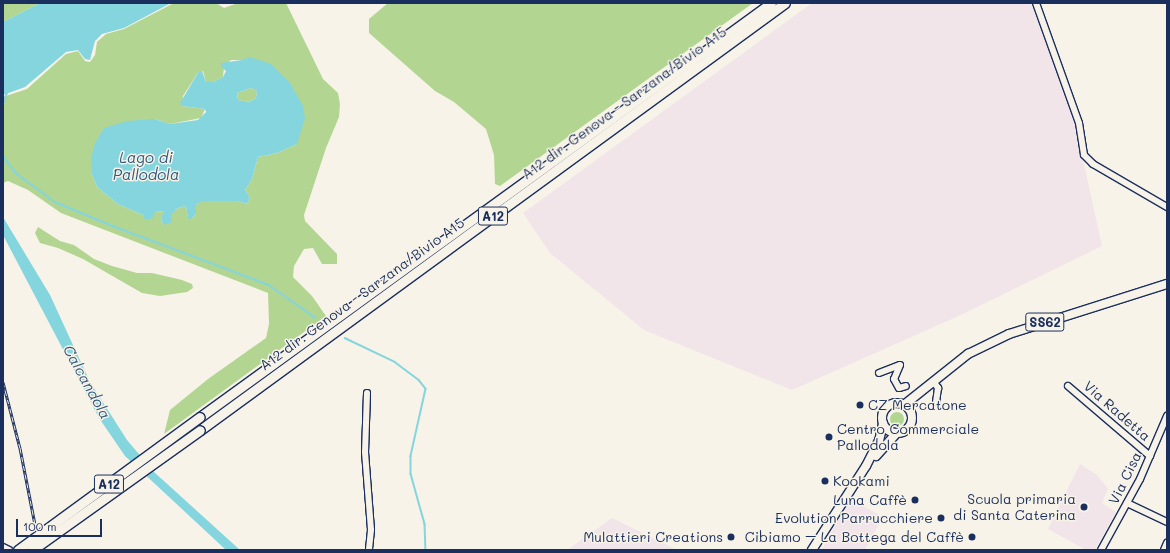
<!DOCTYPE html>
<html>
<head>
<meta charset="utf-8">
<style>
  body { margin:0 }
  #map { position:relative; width:1170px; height:553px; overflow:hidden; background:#f7f3e8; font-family:Mali,sans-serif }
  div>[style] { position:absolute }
  .built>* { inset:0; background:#f1e5ea }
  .green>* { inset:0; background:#b2d691 }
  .round { border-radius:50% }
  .water>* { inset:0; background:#84d5de }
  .stream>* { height:1.5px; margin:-0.75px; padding:0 0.75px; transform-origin:0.75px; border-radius:0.75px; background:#84d5de }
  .roads { filter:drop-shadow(1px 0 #1b2f5e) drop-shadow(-1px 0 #1b2f5e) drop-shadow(0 1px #1b2f5e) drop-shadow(0 -1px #1b2f5e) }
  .minor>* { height:6px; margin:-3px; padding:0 3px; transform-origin:3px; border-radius:3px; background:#f7f3e8 }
  .major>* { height:8px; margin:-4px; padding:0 4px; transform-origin:4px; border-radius:4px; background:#f7f3e8 }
  .major>.ring { margin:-4px; padding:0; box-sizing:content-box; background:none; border:8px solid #f7f3e8; border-radius:50% }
  .highway>* { height:9px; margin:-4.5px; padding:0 4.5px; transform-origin:4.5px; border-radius:4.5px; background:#f7f3e8 }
  .rail>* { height:3px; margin-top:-1.5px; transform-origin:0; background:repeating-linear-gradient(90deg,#f7f3e8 0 4.5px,#1b2f5e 0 9px); box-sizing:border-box; border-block:1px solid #1b2f5e }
  .bridges { filter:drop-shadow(1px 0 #1b2f5e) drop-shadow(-1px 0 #1b2f5e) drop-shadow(0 1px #1b2f5e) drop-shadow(0 -1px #1b2f5e) }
  .highway-bridge>* { height:9px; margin:-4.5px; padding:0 4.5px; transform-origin:4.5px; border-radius:4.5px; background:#f7f3e8 }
  .dots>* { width:11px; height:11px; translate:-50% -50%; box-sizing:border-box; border:2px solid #f7f3e8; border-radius:50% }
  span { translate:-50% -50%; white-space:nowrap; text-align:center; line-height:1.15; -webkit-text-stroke:3px #f7f3e8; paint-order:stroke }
  .shield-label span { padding:1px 3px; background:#f7f3e8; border:1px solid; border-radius:3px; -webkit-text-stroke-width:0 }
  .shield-label { font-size:13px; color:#1b2f5e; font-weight:700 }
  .street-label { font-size:14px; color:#1b2f5e }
  .poi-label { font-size:14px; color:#1b2f5e }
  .left { translate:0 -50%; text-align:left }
  .right { translate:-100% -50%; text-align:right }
  .water-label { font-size:15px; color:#35587e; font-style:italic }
  .frame { position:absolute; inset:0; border:4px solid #1b2f5e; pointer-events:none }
  .scale { position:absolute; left:16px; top:519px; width:86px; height:18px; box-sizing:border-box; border:2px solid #1b2f5e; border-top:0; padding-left:5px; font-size:12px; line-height:14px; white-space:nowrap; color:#1b2f5e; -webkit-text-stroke:3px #f7f3e8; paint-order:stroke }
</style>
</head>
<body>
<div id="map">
  <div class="built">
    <div style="clip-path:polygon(812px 3px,1031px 3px,1074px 119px,1102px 246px,963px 314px,792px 390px,644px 330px,550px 253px,523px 213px)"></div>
    <div style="clip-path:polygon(1080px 464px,1097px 475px,1108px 489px,1102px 503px,1116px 512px,1095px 550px,1086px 550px,1048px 529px)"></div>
    <div style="clip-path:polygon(851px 499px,883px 517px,865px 550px,821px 550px)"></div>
    <div style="clip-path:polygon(612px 518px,677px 550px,567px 550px)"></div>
  </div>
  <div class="green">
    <div style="clip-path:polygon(3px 3px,40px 3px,3px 22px)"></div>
    <div style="clip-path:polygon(evenodd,174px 3px,216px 3px,224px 8px,238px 3px,286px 3px,323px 79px,338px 93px,340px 104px,339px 117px,326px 148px,304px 215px,305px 221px,337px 254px,337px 264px,322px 264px,313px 248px,304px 249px,294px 266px,293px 277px,312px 296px,326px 316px,164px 434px,170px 410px,208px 379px,266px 338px,269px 324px,268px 293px,61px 213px,28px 190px,8px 181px,3px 183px,3px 97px,27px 89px,66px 54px,78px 51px,85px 61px,90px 62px,95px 55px,97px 42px,106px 34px,124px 29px,174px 3px,231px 60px,242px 60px,297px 144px,277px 153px,258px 157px,252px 179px,245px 190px,250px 197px,247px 204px,237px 201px,200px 201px,196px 205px,196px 214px,192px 218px,188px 218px,186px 206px,182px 207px,176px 209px,163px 225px,161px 218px,165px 211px,155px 212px,145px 219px,143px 215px,118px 204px,97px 187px,92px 174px,155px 119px,170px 124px,201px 118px,205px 109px,182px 106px,183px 96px,199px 71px,203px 71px,206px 82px,213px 82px,223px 77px,224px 67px,231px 60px)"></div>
    <div style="clip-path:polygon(388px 3px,753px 3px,500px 186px,495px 184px,494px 155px,486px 129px,454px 102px,435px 91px,369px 33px,369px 19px)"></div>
    <div style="clip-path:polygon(251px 88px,257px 91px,256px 98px,249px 102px,238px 100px,237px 93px)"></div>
    <div style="clip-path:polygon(38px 227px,60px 241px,74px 245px,94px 259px,112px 266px,137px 273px,152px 273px,182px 280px,192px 284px,193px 288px,187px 292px,160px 296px,142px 293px,83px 259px,58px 248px,40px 243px,35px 233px)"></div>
    <div class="round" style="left:890px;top:412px;width:14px;height:14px"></div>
  </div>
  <div class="water">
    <div style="clip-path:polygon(40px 3px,171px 3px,124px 28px,102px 34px,95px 41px,90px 60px,85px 59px,78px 50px,66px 52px,25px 87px,3px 95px,3px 22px)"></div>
    <div style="clip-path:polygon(evenodd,249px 57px,271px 64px,290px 83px,303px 106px,305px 118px,297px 144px,277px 153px,258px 157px,252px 179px,245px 190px,250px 197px,247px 204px,237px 201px,201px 201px,196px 205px,196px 214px,192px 218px,188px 219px,186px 206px,182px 207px,176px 209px,171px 216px,172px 222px,163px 225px,161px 218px,164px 211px,155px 212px,153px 218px,145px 220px,143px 215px,118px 204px,97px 187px,92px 174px,91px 158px,95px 143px,104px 128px,127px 121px,155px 119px,170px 124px,198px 120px,206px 112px,205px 109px,182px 106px,180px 103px,199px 71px,202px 71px,206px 82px,213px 82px,223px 77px,226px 71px,221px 67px,221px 63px,242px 60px,249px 57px,251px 88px,257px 91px,256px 98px,249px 102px,238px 100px,237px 93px,251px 88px)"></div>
    <div style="clip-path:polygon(3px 217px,50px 295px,90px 382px,127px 440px,154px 472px,240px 550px,226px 550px,125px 456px,99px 418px,3px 235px)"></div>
  </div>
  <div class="stream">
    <div style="left:3px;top:104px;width:12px;rotate:-70deg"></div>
    <div style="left:3px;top:156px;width:21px;rotate:53deg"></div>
    <div style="left:16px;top:173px;width:49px;rotate:36.6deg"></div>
    <div style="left:55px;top:202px;width:63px;rotate:22.5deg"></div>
    <div style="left:113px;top:226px;width:167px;rotate:20.7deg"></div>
    <div style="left:269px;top:285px;width:57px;rotate:35.1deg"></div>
    <div style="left:345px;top:338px;width:55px;rotate:25.6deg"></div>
    <div style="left:395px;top:362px;width:30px;rotate:37deg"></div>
    <div style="left:419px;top:380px;width:11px;rotate:52deg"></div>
    <div style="left:426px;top:389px;width:69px;rotate:102.6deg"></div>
    <div style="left:411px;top:456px;width:18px;rotate:90deg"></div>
    <div style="left:411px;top:474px;width:52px;rotate:74.4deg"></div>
    <div style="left:425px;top:524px;width:26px;rotate:88deg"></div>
  </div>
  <div class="roads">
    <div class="minor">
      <div style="left:1036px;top:3px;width:127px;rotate:70.3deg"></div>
      <div style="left:1079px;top:123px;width:32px;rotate:81deg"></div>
      <div style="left:1084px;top:155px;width:13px;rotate:45deg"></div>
      <div style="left:1093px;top:164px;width:86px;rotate:30.2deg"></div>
      <div style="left:879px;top:373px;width:22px;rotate:-21deg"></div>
      <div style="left:900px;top:365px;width:15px;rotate:113deg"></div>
      <div style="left:894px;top:379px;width:10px;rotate:61deg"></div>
      <div style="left:899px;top:388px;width:7px;rotate:-16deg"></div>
      <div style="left:933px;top:381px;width:9px;rotate:54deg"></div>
      <div style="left:938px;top:388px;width:14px;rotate:98deg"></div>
      <div style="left:1068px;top:386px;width:108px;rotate:40.5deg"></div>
      <div style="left:367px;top:393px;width:59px;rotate:91.9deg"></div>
      <div style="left:365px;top:452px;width:78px;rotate:85.6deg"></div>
      <div style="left:371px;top:530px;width:20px;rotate:96deg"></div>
      <div style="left:1127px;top:503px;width:44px;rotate:25.4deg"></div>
      <div style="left:3px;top:547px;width:7px;rotate:27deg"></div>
      <div style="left:1101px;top:550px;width:81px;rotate:-61.2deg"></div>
      <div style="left:1140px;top:479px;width:69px;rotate:-66.8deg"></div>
      <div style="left:1164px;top:550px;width:8px;rotate:-67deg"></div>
    </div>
    <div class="major">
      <div class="ring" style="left:882px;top:403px;width:22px;height:22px"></div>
      <div style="left:904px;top:405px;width:82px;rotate:-38.6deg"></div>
      <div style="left:968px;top:354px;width:46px;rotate:-26deg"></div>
      <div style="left:1009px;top:334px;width:166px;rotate:-17.6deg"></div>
      <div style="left:876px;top:456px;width:31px;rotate:-48deg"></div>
      <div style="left:812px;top:550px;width:100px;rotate:-57.3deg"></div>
      <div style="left:866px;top:466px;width:28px;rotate:-63deg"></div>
      <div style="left:879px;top:441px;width:18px;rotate:-77deg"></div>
    </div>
    <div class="highway">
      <div style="left:200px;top:417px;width:705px;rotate:-35.94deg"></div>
      <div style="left:200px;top:430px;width:724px;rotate:-36.13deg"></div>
    </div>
  </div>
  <div class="rail">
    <div style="left:3px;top:382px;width:68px;rotate:75.6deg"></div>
    <div style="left:20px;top:448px;width:104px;rotate:78.9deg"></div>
  </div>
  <div class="bridges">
    <div class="highway-bridge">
      <div style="left:18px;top:550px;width:225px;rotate:-36.2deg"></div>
      <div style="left:32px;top:550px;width:206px;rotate:-35.5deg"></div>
    </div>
  </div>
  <div class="dots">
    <div style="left:860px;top:405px;background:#1b2f5e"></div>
    <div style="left:829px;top:437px;background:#1b2f5e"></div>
    <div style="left:825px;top:481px;background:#1b2f5e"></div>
    <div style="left:915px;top:500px;background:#1b2f5e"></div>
    <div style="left:1084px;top:507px;background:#1b2f5e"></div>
    <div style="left:941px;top:518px;background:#1b2f5e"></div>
    <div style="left:731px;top:537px;background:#1b2f5e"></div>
    <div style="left:972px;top:537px;background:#1b2f5e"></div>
  </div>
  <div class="shield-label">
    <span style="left:493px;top:216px">A12</span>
    <span style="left:1045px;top:322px">SS62</span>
    <span style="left:109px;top:484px">A12</span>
  </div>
  <div class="street-label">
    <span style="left:624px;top:103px;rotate:-36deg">A12 dir. Genova - Sarzana/Bivio A15</span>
    <span style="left:362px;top:294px;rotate:-36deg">A12 dir. Genova - Sarzana/Bivio A15</span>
    <span style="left:1117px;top:411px;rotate:41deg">Via Radetta</span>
    <span style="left:1125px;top:478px;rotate:-64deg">Via Cisa</span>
  </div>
  <div class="poi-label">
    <span class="left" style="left:868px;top:405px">CZ Mercatone</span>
    <span class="left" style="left:837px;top:437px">Centro Commerciale<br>Pallodola</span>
    <span class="left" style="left:833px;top:481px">Kookami</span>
    <span class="right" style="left:1076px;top:507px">Scuola primaria<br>di Santa Caterina</span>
    <span class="right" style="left:907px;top:500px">Luna Caffè</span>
    <span class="right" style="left:933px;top:518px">Evolution Parrucchiere</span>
    <span class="right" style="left:723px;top:537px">Mulattieri Creations</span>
    <span class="right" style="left:964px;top:537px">Cibiamo – La Bottega del Caffè</span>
  </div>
  <div class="water-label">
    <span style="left:146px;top:166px">Lago di<br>Pallodola</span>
    <span style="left:87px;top:382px;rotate:61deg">Calcandola</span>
  </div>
  <div class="frame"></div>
  <div class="scale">100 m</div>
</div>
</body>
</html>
